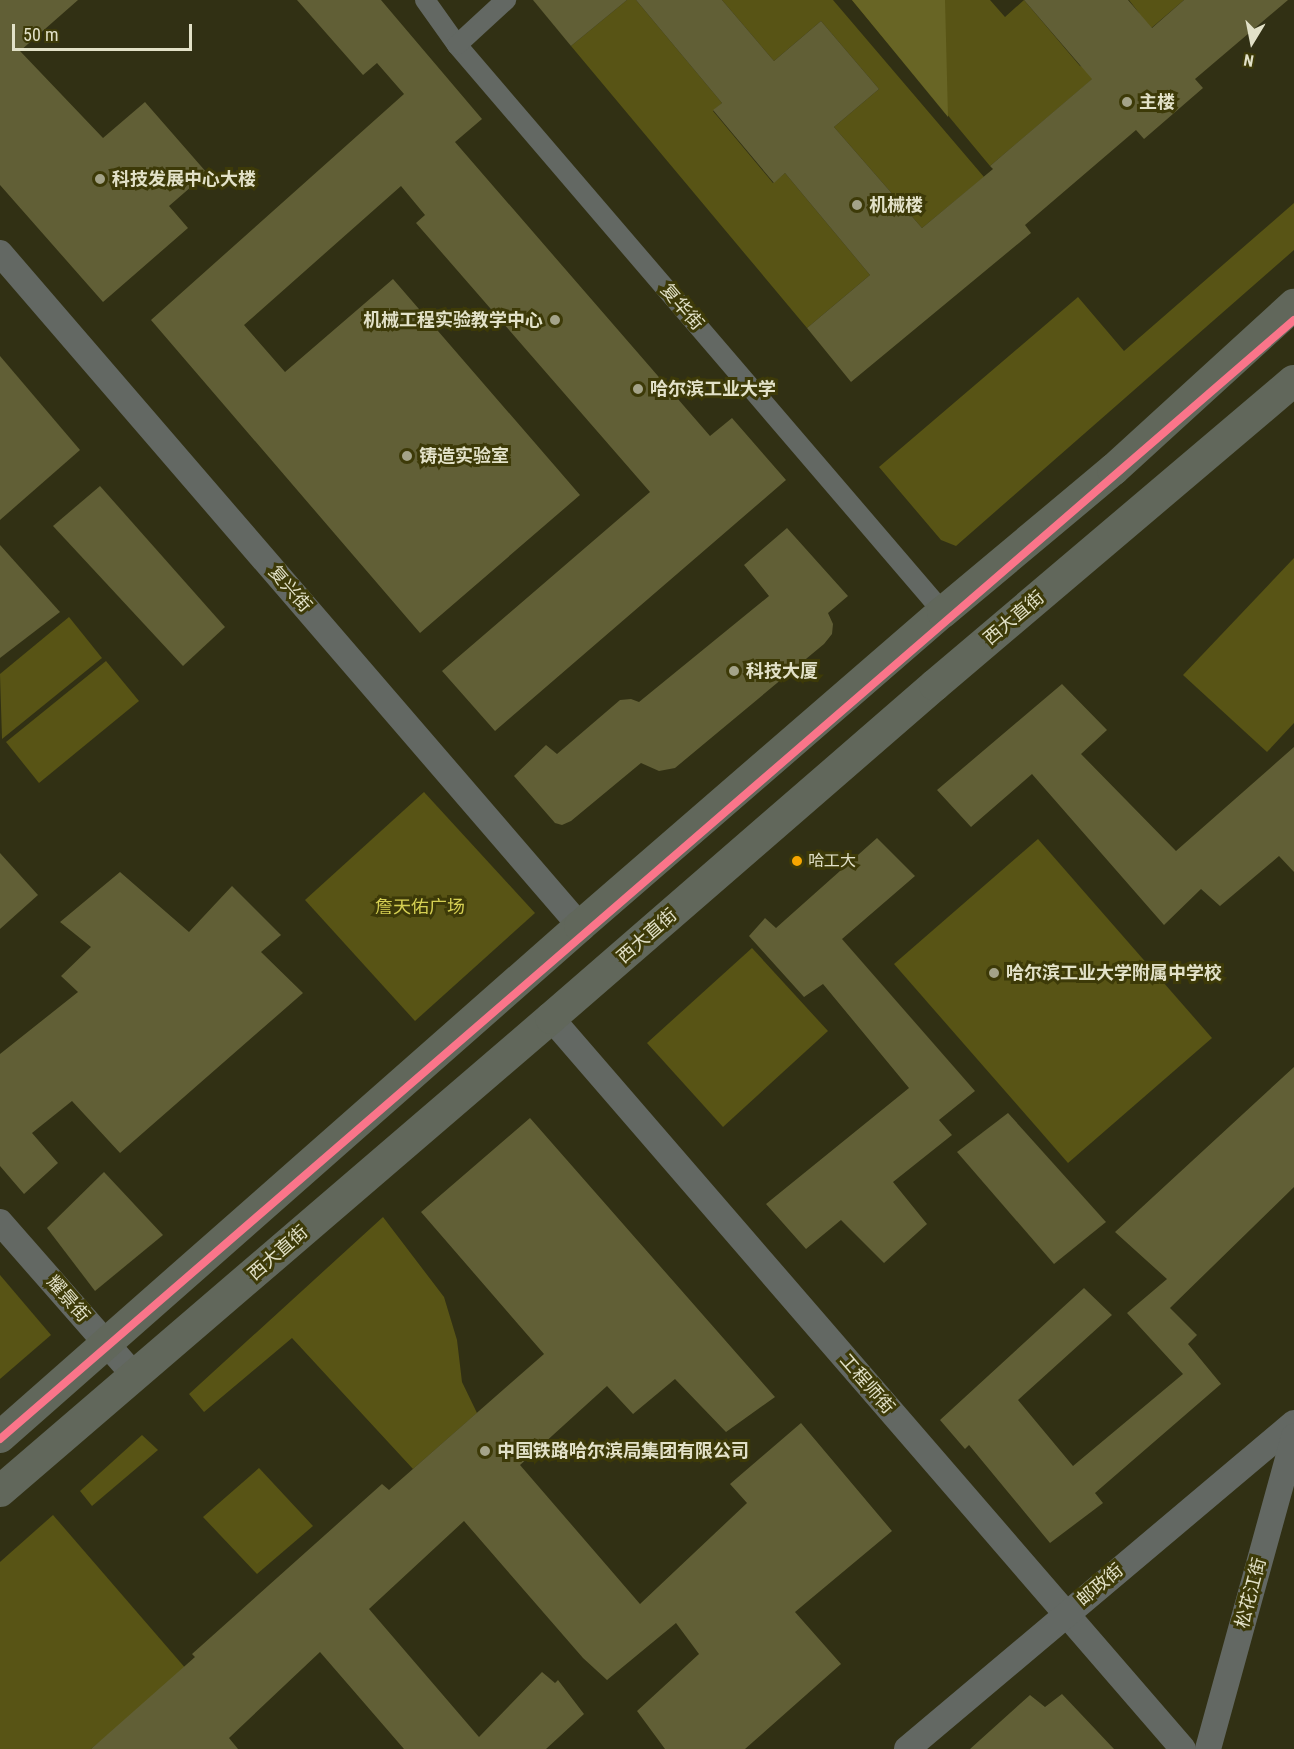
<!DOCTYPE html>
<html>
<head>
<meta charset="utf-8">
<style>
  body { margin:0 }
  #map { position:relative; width:1294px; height:1749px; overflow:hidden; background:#313014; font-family:"Roboto Condensed","Noto Sans SC",sans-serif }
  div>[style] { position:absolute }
  .green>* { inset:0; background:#585415 }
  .forest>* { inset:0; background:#686525 }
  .building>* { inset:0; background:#615f36 }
  .minor>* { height:20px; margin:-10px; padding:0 10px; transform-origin:10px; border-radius:10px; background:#636863 }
  .tertiary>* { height:26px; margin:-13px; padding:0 13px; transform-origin:13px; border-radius:13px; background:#636863 }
  .primary>* { height:32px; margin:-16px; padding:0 16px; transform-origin:16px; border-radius:16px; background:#61675b }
  .metro-1>* { height:8px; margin:-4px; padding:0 4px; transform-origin:4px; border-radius:4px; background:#fa758a }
  .dots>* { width:16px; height:16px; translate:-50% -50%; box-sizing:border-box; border:3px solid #3d3a08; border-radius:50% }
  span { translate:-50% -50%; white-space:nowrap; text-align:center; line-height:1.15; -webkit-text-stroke:6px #3d3a08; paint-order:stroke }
  .bus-label { font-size:16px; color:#e2e1c8 }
  .left { translate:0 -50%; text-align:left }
  .poi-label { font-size:18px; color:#e2e1c8; font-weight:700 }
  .right { translate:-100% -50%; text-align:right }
  .street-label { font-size:18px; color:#e2e1c8 }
  .park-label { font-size:18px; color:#d6d053 }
  .north { position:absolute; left:1222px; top:12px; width:60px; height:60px; -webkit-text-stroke:4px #3d3a08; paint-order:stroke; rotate:190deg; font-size:16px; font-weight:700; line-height:24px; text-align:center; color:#e2e1c8 }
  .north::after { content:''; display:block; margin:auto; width:21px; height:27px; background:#e2e1c8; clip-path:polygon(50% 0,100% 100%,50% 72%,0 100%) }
  .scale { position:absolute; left:12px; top:24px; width:180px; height:27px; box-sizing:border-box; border:3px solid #e2e1c8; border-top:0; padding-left:8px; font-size:18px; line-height:21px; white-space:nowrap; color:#e2e1c8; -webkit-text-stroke:4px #3d3a08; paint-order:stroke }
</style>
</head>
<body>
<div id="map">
  <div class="green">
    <div style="clip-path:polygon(627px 0,636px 0,722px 103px,713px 111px,773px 183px,785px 173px,870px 275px,807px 328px,571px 46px)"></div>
    <div style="clip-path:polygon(722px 0,833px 0,984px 177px,922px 228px,834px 127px,879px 89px,821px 21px,774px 61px)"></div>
    <div style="clip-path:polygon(852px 0,990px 0,1005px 17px,1024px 0,1080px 66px,1103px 70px,990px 166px)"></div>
    <div style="clip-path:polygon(1129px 0,1184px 0,1142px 36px,1129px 22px,1139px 13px)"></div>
    <div style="clip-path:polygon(1294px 203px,1294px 250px,956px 546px,941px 540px,879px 467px,1078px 297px,1124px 351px)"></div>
    <div style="clip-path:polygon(1294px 558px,1294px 723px,1267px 752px,1183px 675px)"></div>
    <div style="clip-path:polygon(69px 617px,102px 658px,2px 739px,0 674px)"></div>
    <div style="clip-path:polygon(106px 661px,139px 701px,39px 783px,6px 742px)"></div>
    <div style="clip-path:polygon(424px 792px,535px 913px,415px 1021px,305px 900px)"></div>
    <div style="clip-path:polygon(1038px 839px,1212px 1038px,1068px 1163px,894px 964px)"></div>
    <div style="clip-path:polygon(752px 948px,828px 1031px,723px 1127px,647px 1043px)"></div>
    <div style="clip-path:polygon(383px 1217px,444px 1297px,457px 1340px,462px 1382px,477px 1413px,413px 1469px,292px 1338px,204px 1412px,189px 1394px)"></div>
    <div style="clip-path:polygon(0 1275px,51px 1335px,0 1379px)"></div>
    <div style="clip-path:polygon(142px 1435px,158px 1450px,92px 1506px,80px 1491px)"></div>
    <div style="clip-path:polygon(259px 1468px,313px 1526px,257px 1574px,203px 1517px)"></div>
    <div style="clip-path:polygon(53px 1515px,187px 1670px,91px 1749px,0 1749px,0 1562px)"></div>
  </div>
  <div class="forest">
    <div style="clip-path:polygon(852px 0,945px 0,948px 117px)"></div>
  </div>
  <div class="building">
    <div style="clip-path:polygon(0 0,78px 0,20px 51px,103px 138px,145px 102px,207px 173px,169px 206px,188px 228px,103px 302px,0 185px)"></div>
    <div style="clip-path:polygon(297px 0,381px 0,482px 119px,455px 142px,710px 436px,732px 418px,786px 480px,495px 731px,442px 671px,650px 492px,416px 223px,425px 215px,401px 186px,244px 325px,285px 372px,393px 279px,580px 495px,420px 633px,151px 320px,404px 94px,377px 63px,363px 75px)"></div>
    <div style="clip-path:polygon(533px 0,627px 0,571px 46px)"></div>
    <div style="clip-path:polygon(636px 0,722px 0,774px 61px,821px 21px,879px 89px,834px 127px,922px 228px,993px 169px,990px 166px,1092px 79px,1024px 0,1128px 0,1152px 28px,1184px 0,1288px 0,1195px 79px,1203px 88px,1144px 139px,1136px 130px,1025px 225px,1031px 233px,851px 382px,807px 328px,870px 275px,785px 173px,774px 183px,713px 110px,722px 103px)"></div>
    <div style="clip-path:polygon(0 356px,80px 450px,0 520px)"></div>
    <div style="clip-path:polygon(100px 486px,225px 627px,183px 666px,53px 526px)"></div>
    <div style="clip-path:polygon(787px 528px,848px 596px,828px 613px,833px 624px,832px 634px,824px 644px,675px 768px,659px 771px,641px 763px,571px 821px,562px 825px,555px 823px,514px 776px,546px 745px,557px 754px,620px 700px,631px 699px,639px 702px,769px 596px,744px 565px)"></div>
    <div style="clip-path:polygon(0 545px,60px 612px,0 658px)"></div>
    <div style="clip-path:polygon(1062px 684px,1107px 730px,1081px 754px,1176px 851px,1294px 747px,1294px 872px,1279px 856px,1220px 906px,1201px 889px,1164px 925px,1032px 774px,971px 827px,937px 790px)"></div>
    <div style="clip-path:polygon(877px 838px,915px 876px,842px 939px,975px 1091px,939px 1120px,952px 1135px,893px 1182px,927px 1224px,884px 1263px,841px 1220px,806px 1249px,766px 1204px,909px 1088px,823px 984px,804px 997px,749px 936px,765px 918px,776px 928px)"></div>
    <div style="clip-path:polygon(0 853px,38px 895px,0 929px)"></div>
    <div style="clip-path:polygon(120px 872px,189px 932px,232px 886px,281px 935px,261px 952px,303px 993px,120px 1153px,72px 1101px,32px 1133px,58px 1163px,24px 1194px,0 1166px,0 1054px,78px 992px,61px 976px,91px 947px,60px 922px)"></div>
    <div style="clip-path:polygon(1294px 1067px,1294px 1187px,1170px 1308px,1197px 1335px,1188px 1344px,1221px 1384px,1095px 1493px,1103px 1503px,1050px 1543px,969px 1445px,965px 1449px,940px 1420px,1084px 1288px,1112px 1315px,1018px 1400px,1073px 1466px,1183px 1374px,1127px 1313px,1167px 1279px,1115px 1232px)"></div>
    <div style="clip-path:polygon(1008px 1113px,1106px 1222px,1054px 1264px,957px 1152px)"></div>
    <div style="clip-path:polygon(530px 1118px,775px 1397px,726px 1432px,675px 1379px,633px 1414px,607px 1386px,520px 1465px,640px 1604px,747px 1503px,730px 1484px,801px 1423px,892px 1531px,795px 1612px,841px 1664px,745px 1749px,665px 1749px,637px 1711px,699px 1654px,676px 1623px,607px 1680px,583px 1658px,464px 1521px,369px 1609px,479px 1737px,542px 1672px,555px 1683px,558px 1680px,584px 1714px,546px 1749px,404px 1749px,320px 1652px,229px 1738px,238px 1749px,91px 1749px,195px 1657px,192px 1654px,382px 1484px,389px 1490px,544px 1354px,421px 1212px)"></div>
    <div style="clip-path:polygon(104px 1172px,163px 1235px,95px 1291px,47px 1228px)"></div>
    <div style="clip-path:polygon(1062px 1694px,1114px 1749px,970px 1749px,1030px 1695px,1045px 1707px)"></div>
  </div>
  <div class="minor">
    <div style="left:425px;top:0;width:55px;rotate:54.6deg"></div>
    <div style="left:457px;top:45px;width:747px;rotate:49.4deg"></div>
    <div style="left:457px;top:45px;width:67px;rotate:-42.6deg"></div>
  </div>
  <div class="tertiary">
    <div style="left:0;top:253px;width:888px;rotate:49.24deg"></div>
    <div style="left:551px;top:1018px;width:966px;rotate:49.15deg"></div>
    <div style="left:0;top:1222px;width:205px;rotate:48.8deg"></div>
    <div style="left:907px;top:1749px;width:506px;rotate:-40.11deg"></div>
    <div style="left:1208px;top:1749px;width:324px;rotate:-74.6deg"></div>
  </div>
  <div class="primary">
    <div style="left:0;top:1437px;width:773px;rotate:-41.38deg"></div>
    <div style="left:580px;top:926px;width:480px;rotate:-40.9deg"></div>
    <div style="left:943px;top:612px;width:222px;rotate:-39.9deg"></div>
    <div style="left:1113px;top:470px;width:245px;rotate:-42.4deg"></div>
    <div style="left:0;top:1491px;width:726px;rotate:-40.64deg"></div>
    <div style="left:551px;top:1018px;width:508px;rotate:-40.93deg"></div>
    <div style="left:935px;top:685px;width:470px;rotate:-40.3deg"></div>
  </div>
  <div class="metro-1">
    <div style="left:0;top:1439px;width:1711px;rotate:-40.85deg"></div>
  </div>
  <div class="dots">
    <div style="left:1127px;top:102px;background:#a4a389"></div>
    <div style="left:100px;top:179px;background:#a4a389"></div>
    <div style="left:857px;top:205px;background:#a4a389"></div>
    <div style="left:555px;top:320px;background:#a4a389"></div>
    <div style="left:638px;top:389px;background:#a4a389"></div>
    <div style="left:407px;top:456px;background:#a4a389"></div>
    <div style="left:734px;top:671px;background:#a4a389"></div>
    <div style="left:797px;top:861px;background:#f7a600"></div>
    <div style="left:994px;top:973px;background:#a4a389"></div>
    <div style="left:485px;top:1451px;background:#a4a389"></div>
  </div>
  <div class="bus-label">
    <span class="left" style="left:808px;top:861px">哈工大</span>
  </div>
  <div class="poi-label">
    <span class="left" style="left:1139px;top:102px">主楼</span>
    <span class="left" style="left:112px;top:179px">科技发展中心大楼</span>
    <span class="left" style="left:869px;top:205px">机械楼</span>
    <span class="right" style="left:543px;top:320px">机械工程实验教学中心</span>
    <span class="left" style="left:650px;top:389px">哈尔滨工业大学</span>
    <span class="left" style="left:419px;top:456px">铸造实验室</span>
    <span class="left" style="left:746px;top:671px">科技大厦</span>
    <span class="left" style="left:1006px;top:973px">哈尔滨工业大学附属中学校</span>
    <span class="left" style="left:497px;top:1451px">中国铁路哈尔滨局集团有限公司</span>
  </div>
  <div class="street-label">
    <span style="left:682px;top:307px;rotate:49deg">复华街</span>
    <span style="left:290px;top:589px;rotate:49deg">复兴街</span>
    <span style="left:1014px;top:618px;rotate:-40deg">西大直街</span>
    <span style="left:647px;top:936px;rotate:-41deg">西大直街</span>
    <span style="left:278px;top:1253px;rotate:-41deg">西大直街</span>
    <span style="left:68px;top:1299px;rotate:49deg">耀景街</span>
    <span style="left:867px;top:1384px;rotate:49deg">工程师街</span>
    <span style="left:1100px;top:1585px;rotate:-40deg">邮政街</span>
    <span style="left:1251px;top:1593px;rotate:-75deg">松花江街</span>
  </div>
  <div class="park-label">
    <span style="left:420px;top:907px">詹天佑广场</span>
  </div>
  <div class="north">N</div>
  <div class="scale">50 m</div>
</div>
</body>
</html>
